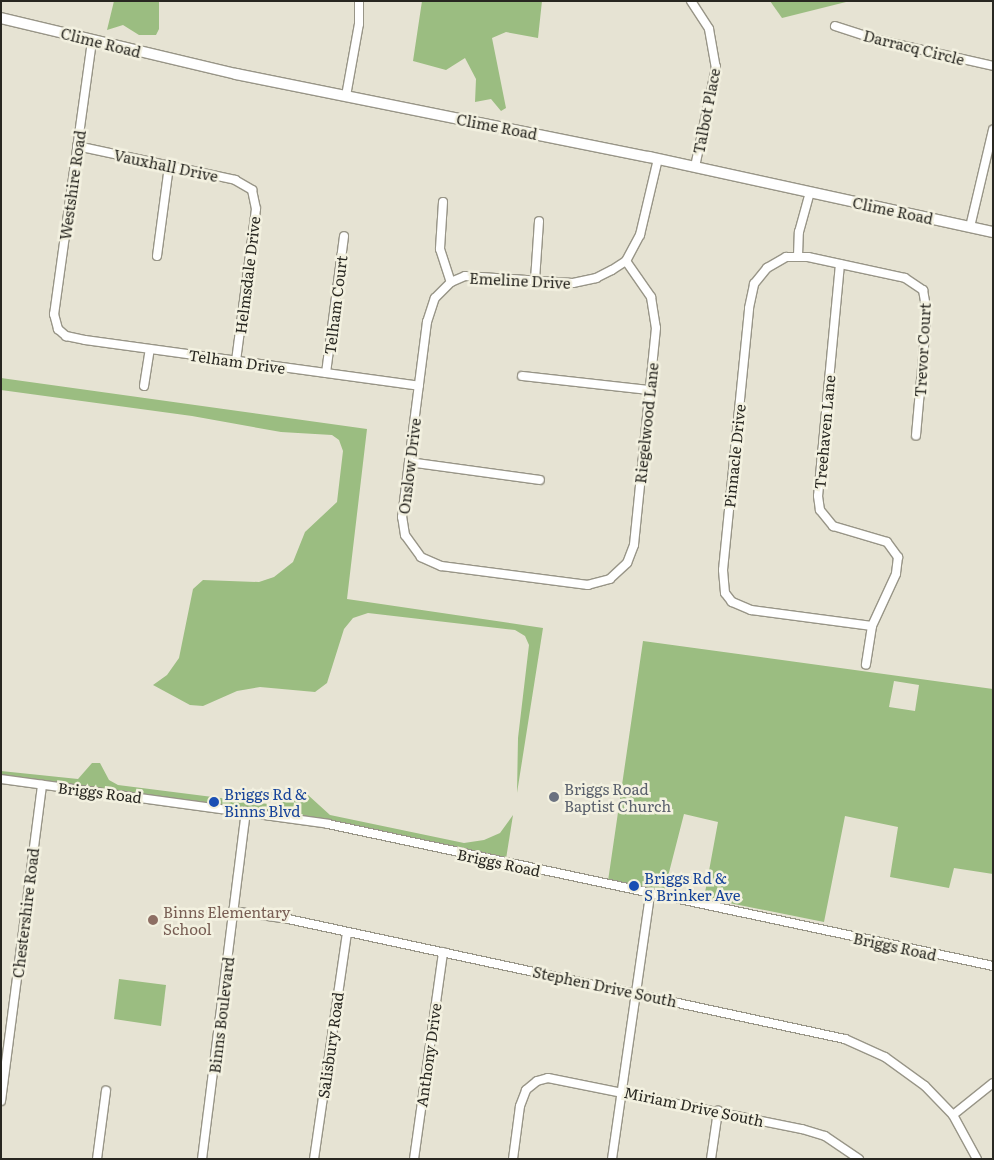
<!DOCTYPE html>
<html>
<head>
<meta charset="utf-8">
<style>
  body { margin:0 }
  #map { position:relative; width:994px; height:1160px; overflow:hidden; background:#e6e3d3; font-family:Literata,serif }
  div>[style] { position:absolute }
  .green>* { inset:0; background:#9bbd81 }
  .roads { filter:drop-shadow(1px 0 #989587) drop-shadow(-1px 0 #989587) drop-shadow(0 1px #989587) drop-shadow(0 -1px #989587) }
  .minor>* { height:8px; margin:-4px; padding:0 4px; transform-origin:4px; border-radius:4px; background:#fff }
  .major>* { height:10px; margin:-5px; padding:0 5px; transform-origin:5px; border-radius:5px; background:#fff }
  .dots>* { width:14px; height:14px; translate:-50% -50%; box-sizing:border-box; border:2px solid #f3f1e0; border-radius:50% }
  span { translate:-50% -50%; white-space:nowrap; text-align:center; line-height:1.15; -webkit-text-stroke:5px #f3f1e0; paint-order:stroke }
  .street-label { font-size:15px; color:#282721 }
  .worship-label { font-size:15px; color:#5b616d }
  .left { translate:0 -50%; text-align:left }
  .transit-label { font-size:15px; color:#164399 }
  .education-label { font-size:15px; color:#785e54 }
  .frame { position:absolute; inset:0; border:2px solid #282721; pointer-events:none }
</style>
</head>
<body>
<div id="map">
  <div class="green">
    <div style="clip-path:polygon(114px 1px,159px 1px,159px 29px,156px 35px,139px 35px,123px 25px,107px 30px)"></div>
    <div style="clip-path:polygon(422px 1px,542px 1px,538px 38px,506px 32px,492px 38px,506px 108px,501px 111px,491px 99px,475px 102px,476px 79px,465px 58px,446px 70px,413px 61px)"></div>
    <div style="clip-path:polygon(770px 1px,850px 1px,782px 18px)"></div>
    <div style="clip-path:polygon(1px 378px,367px 429px,347px 599px,543px 628px,517px 793px,518px 738px,529px 645px,525px 636px,515px 630px,368px 613px,353px 618px,344px 629px,327px 683px,315px 692px,260px 687px,237px 691px,203px 706px,190px 705px,153px 685px,167px 675px,179px 658px,193px 589px,203px 580px,259px 582px,274px 577px,293px 562px,305px 532px,337px 502px,343px 451px,339px 440px,332px 435px,281px 432px,192px 416px,1px 390px)"></div>
    <div style="clip-path:polygon(evenodd,643px 641px,993px 689px,993px 874px,954px 868px,949px 888px,890px 877px,898px 827px,845px 816px,824px 922px,704px 898px,718px 822px,684px 814px,664px 892px,608px 881px,643px 641px,894px 681px,919px 685px,915px 711px,889px 707px,894px 681px)"></div>
    <div style="clip-path:polygon(92px 763px,100px 763px,109px 780px,118px 785px,276px 805px,296px 796px,308px 795px,330px 815px,464px 843px,484px 840px,500px 833px,513px 815px,506px 859px,275px 811px,1px 776px,1px 771px,78px 779px)"></div>
    <div style="clip-path:polygon(119px 979px,166px 985px,161px 1026px,114px 1019px)"></div>
  </div>
  <div class="roads">
    <div class="minor">
      <div style="left:691px;top:1px;width:33px;rotate:57deg"></div>
      <div style="left:709px;top:29px;width:39px;rotate:80deg"></div>
      <div style="left:716px;top:67px;width:102px;rotate:101.9deg"></div>
      <div style="left:835px;top:26px;width:45px;rotate:18deg"></div>
      <div style="left:878px;top:40px;width:118px;rotate:12.7deg"></div>
      <div style="left:92px;top:41px;width:276px;rotate:97.9deg"></div>
      <div style="left:54px;top:314px;width:16px;rotate:75deg"></div>
      <div style="left:58px;top:329px;width:11px;rotate:41deg"></div>
      <div style="left:66px;top:336px;width:19px;rotate:12deg"></div>
      <div style="left:85px;top:340px;width:337px;rotate:7.8deg"></div>
      <div style="left:346px;top:96px;width:73px;rotate:-79.8deg"></div>
      <div style="left:359px;top:24px;width:23px;rotate:-90deg"></div>
      <div style="left:77px;top:146px;width:162px;rotate:12.1deg"></div>
      <div style="left:235px;top:180px;width:20px;rotate:30deg"></div>
      <div style="left:252px;top:190px;width:19px;rotate:78deg"></div>
      <div style="left:256px;top:209px;width:152px;rotate:97.5deg"></div>
      <div style="left:443px;top:202px;width:47px;rotate:93.7deg"></div>
      <div style="left:440px;top:249px;width:35px;rotate:72deg"></div>
      <div style="left:970px;top:227px;width:100px;rotate:-76.7deg"></div>
      <div style="left:157px;top:256px;width:91px;rotate:-82.4deg"></div>
      <div style="left:798px;top:256px;width:24px;rotate:-88deg"></div>
      <div style="left:799px;top:232px;width:41px;rotate:-74.6deg"></div>
      <div style="left:626px;top:261px;width:44px;rotate:55.2deg"></div>
      <div style="left:651px;top:297px;width:31px;rotate:81deg"></div>
      <div style="left:656px;top:328px;width:218px;rotate:95.8deg"></div>
      <div style="left:634px;top:545px;width:19px;rotate:111deg"></div>
      <div style="left:627px;top:563px;width:23px;rotate:137deg"></div>
      <div style="left:610px;top:579px;width:23px;rotate:165deg"></div>
      <div style="left:588px;top:585px;width:148px;rotate:-172.6deg"></div>
      <div style="left:441px;top:566px;width:22px;rotate:-156deg"></div>
      <div style="left:421px;top:557px;width:27px;rotate:-126deg"></div>
      <div style="left:405px;top:535px;width:18px;rotate:-99deg"></div>
      <div style="left:402px;top:517px;width:197px;rotate:-82.7deg"></div>
      <div style="left:427px;top:322px;width:25px;rotate:-72deg"></div>
      <div style="left:435px;top:298px;width:23px;rotate:-45deg"></div>
      <div style="left:451px;top:282px;width:15px;rotate:-23deg"></div>
      <div style="left:465px;top:276px;width:108px;rotate:3.7deg"></div>
      <div style="left:573px;top:283px;width:24px;rotate:-12deg"></div>
      <div style="left:596px;top:278px;width:18px;rotate:-27deg"></div>
      <div style="left:612px;top:270px;width:17px;rotate:-33deg"></div>
      <div style="left:626px;top:261px;width:30px;rotate:-62deg"></div>
      <div style="left:640px;top:235px;width:78px;rotate:-76.7deg"></div>
      <div style="left:840px;top:264px;width:233px;rotate:95.4deg"></div>
      <div style="left:818px;top:496px;width:14px;rotate:82deg"></div>
      <div style="left:820px;top:510px;width:21px;rotate:51deg"></div>
      <div style="left:833px;top:526px;width:56px;rotate:16.5deg"></div>
      <div style="left:887px;top:542px;width:19px;rotate:54deg"></div>
      <div style="left:898px;top:557px;width:17px;rotate:97deg"></div>
      <div style="left:896px;top:574px;width:57px;rotate:114.8deg"></div>
      <div style="left:872px;top:626px;width:39px;rotate:99deg"></div>
      <div style="left:535px;top:280px;width:59px;rotate:-86.1deg"></div>
      <div style="left:326px;top:373px;width:138px;rotate:-82.5deg"></div>
      <div style="left:522px;top:376px;width:128px;rotate:6.3deg"></div>
      <div style="left:144px;top:386px;width:37px;rotate:-81deg"></div>
      <div style="left:409px;top:462px;width:132px;rotate:7.8deg"></div>
      <div style="left:872px;top:626px;width:122px;rotate:-172.5deg"></div>
      <div style="left:751px;top:610px;width:21px;rotate:-157deg"></div>
      <div style="left:732px;top:602px;width:11px;rotate:-128deg"></div>
      <div style="left:725px;top:593px;width:23px;rotate:-95deg"></div>
      <div style="left:723px;top:570px;width:263px;rotate:-84.3deg"></div>
      <div style="left:749px;top:308px;width:25px;rotate:-78deg"></div>
      <div style="left:754px;top:284px;width:21px;rotate:-51deg"></div>
      <div style="left:767px;top:268px;width:22px;rotate:-30deg"></div>
      <div style="left:786px;top:257px;width:22px"></div>
      <div style="left:808px;top:257px;width:99px;rotate:12.2deg"></div>
      <div style="left:905px;top:278px;width:22px;rotate:34deg"></div>
      <div style="left:923px;top:290px;width:22px;rotate:80deg"></div>
      <div style="left:927px;top:312px;width:124px;rotate:95.1deg"></div>
      <div style="left:1px;top:779px;width:330px;rotate:7.8deg"></div>
      <div style="left:328px;top:824px;width:680px;rotate:12.05deg"></div>
      <div style="left:233px;top:911px;width:56px;rotate:8.3deg"></div>
      <div style="left:288px;top:919px;width:570px;rotate:12.16deg"></div>
      <div style="left:845px;top:1039px;width:44px;rotate:24.2deg"></div>
      <div style="left:885px;top:1057px;width:49px;rotate:35.9deg"></div>
      <div style="left:925px;top:1086px;width:40px;rotate:46deg"></div>
      <div style="left:953px;top:1115px;width:50px;rotate:61.4deg"></div>
      <div style="left:1px;top:1101px;width:319px;rotate:-82.6deg"></div>
      <div style="left:953px;top:1115px;width:51px;rotate:-38.7deg"></div>
      <div style="left:97px;top:1159px;width:69px;rotate:-82.5deg"></div>
      <div style="left:202px;top:1159px;width:350px;rotate:-82.8deg"></div>
      <div style="left:314px;top:1159px;width:229px;rotate:-81.7deg"></div>
      <div style="left:414px;top:1159px;width:209px;rotate:-82deg"></div>
      <div style="left:513px;top:1159px;width:53px;rotate:-82.5deg"></div>
      <div style="left:520px;top:1106px;width:17px;rotate:-69deg"></div>
      <div style="left:526px;top:1090px;width:14px;rotate:-39deg"></div>
      <div style="left:537px;top:1081px;width:11px;rotate:-15deg"></div>
      <div style="left:548px;top:1078px;width:259px;rotate:11.4deg"></div>
      <div style="left:802px;top:1129px;width:24px;rotate:17deg"></div>
      <div style="left:825px;top:1136px;width:41px;rotate:34.1deg"></div>
      <div style="left:612px;top:1159px;width:268px;rotate:-81.8deg"></div>
      <div style="left:711px;top:1159px;width:49px;rotate:-81.7deg"></div>
    </div>
    <div class="major">
      <div style="left:1px;top:18px;width:242px;rotate:13.4deg"></div>
      <div style="left:236px;top:74px;width:421px;rotate:11.4deg"></div>
      <div style="left:649px;top:157px;width:352px;rotate:12.3deg"></div>
    </div>
  </div>
  <div class="dots">
    <div style="left:554px;top:797px;background:#6b7280"></div>
    <div style="left:214px;top:802px;background:#1a4fb4"></div>
    <div style="left:634px;top:886px;background:#1a4fb4"></div>
    <div style="left:153px;top:920px;background:#8d6e63"></div>
  </div>
  <div class="street-label">
    <span style="left:101px;top:42px;rotate:14deg">Clime Road</span>
    <span style="left:914px;top:47px;rotate:14deg">Darracq Circle</span>
    <span style="left:706px;top:111px;rotate:-79deg">Talbot Place</span>
    <span style="left:497px;top:126px;rotate:11deg">Clime Road</span>
    <span style="left:166px;top:165px;rotate:12deg">Vauxhall Drive</span>
    <span style="left:72px;top:185px;rotate:-82deg">Westshire Road</span>
    <span style="left:893px;top:210px;rotate:12deg">Clime Road</span>
    <span style="left:247px;top:275px;rotate:-83deg">Helmsdale Drive</span>
    <span style="left:520px;top:280px;rotate:3deg">Emeline Drive</span>
    <span style="left:335px;top:305px;rotate:-83deg">Telham Court</span>
    <span style="left:922px;top:350px;rotate:-87deg">Trevor Court</span>
    <span style="left:237px;top:361px;rotate:8deg">Telham Drive</span>
    <span style="left:646px;top:423px;rotate:-84deg">Riegelwood Lane</span>
    <span style="left:824px;top:432px;rotate:-85deg">Treehaven Lane</span>
    <span style="left:734px;top:456px;rotate:-84deg">Pinnacle Drive</span>
    <span style="left:409px;top:466px;rotate:-83deg">Onslow Drive</span>
    <span style="left:100px;top:792px;rotate:7deg">Briggs Road</span>
    <span style="left:499px;top:862px;rotate:12deg">Briggs Road</span>
    <span style="left:25px;top:913px;rotate:-83deg">Chestershire Road</span>
    <span style="left:895px;top:946px;rotate:12deg">Briggs Road</span>
    <span style="left:605px;top:986px;rotate:12deg">Stephen Drive South</span>
    <span style="left:221px;top:1015px;rotate:-83deg">Binns Boulevard</span>
    <span style="left:330px;top:1045px;rotate:-82deg">Salisbury Road</span>
    <span style="left:428px;top:1055px;rotate:-82deg">Anthony Drive</span>
    <span style="left:694px;top:1106px;rotate:12deg">Miriam Drive South</span>
  </div>
  <div class="worship-label">
    <span class="left" style="left:564px;top:797px">Briggs Road<br>Baptist Church</span>
  </div>
  <div class="transit-label">
    <span class="left" style="left:224px;top:802px">Briggs Rd &amp;<br>Binns Blvd</span>
    <span class="left" style="left:644px;top:886px">Briggs Rd &amp;<br>S Brinker Ave</span>
  </div>
  <div class="education-label">
    <span class="left" style="left:163px;top:920px">Binns Elementary<br>School</span>
  </div>
  <div class="frame"></div>
</div>
</body>
</html>
